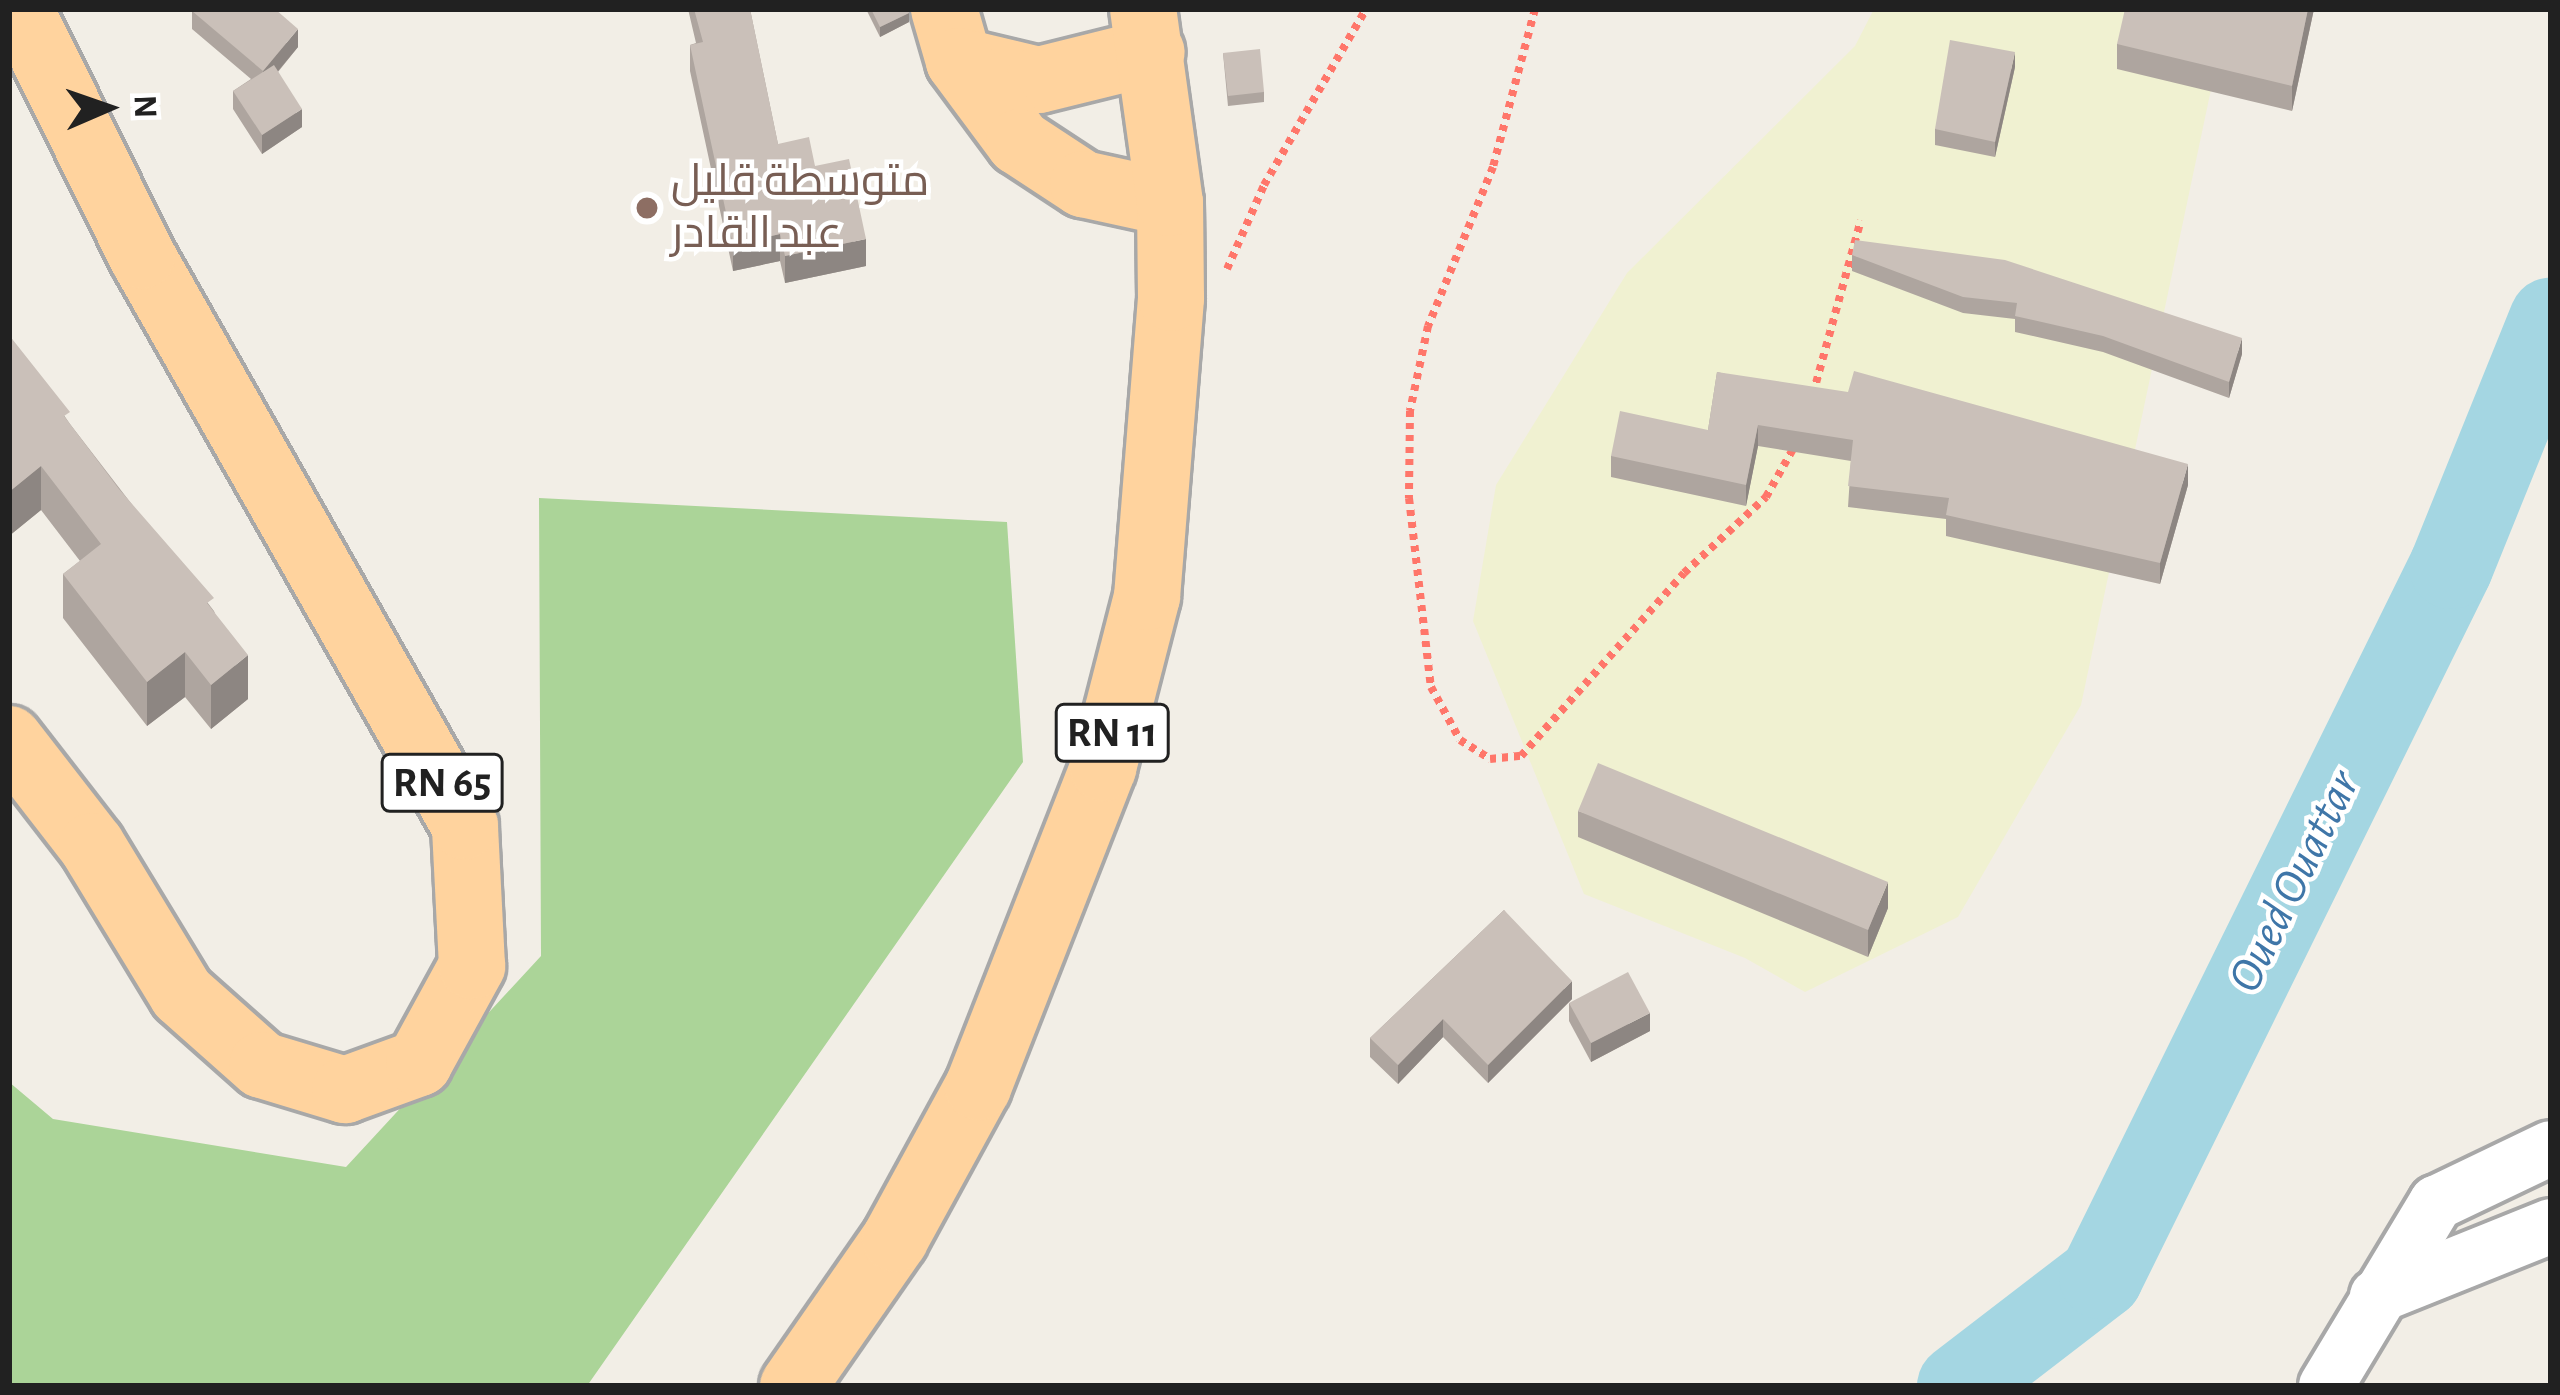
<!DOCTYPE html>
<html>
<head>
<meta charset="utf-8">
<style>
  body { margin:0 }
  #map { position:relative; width:2560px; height:1395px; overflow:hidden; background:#f2eee6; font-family:"Alegreya Sans",Cairo,sans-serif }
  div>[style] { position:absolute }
  .farmland>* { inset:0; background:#f0f1d1 }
  .forest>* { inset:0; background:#abd498 }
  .river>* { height:84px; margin:-42px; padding:0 42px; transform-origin:42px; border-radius:42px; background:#a4d6e2 }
  .path>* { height:8px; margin-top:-4px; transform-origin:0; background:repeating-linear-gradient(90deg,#ff766a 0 6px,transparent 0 12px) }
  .roads { filter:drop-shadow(3px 0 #a8a8a8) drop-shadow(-3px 0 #a8a8a8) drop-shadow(0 3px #a8a8a8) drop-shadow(0 -3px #a8a8a8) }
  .minor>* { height:54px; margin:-27px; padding:0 27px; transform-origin:27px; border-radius:27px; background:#fff }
  .primary>* { height:66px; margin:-33px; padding:0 33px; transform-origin:33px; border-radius:33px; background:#ffd39e }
  .wall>* { inset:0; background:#aea59f }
  .shaded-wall>* { inset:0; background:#8d8682 }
  .building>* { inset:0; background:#cac0b9 }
  .dots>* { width:33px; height:33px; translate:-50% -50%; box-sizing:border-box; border:6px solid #fff; border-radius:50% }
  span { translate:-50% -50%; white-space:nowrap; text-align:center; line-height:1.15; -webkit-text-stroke:9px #fff; paint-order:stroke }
  .shield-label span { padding:3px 9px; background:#fff; border:3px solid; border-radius:9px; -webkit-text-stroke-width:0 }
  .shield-label { font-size:42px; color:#212121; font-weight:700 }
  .education-label { font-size:45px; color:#785e54 }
  .left { translate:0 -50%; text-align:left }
  .water-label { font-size:48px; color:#3f76a8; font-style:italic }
  .frame { position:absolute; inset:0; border:12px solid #212121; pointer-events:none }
  .north { position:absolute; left:48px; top:48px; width:120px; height:120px; -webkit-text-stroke:9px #fff; paint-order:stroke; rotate:88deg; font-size:33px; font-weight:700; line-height:48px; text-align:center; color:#212121 }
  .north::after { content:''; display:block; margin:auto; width:42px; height:54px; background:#212121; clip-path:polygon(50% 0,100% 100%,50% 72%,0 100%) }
</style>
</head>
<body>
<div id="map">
  <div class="farmland">
    <div style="clip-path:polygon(1874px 9px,2228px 9px,2081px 705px,1958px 917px,1805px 992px,1745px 958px,1584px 894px,1473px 621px,1496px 485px,1627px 273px,1855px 46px)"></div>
  </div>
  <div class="forest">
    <div style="clip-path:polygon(539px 498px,1007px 522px,1023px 762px,587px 1386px,9px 1386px,9px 1082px,53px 1119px,346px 1167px,541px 956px)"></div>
  </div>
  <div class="river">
    <div style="left:1959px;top:1386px;width:179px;rotate:-37.5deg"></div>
    <div style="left:2101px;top:1277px;width:792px;rotate:-63.76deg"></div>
    <div style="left:2451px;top:567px;width:267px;rotate:-68deg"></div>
  </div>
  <div class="path">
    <div style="left:1535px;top:9px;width:163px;rotate:104.9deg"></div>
    <div style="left:1493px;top:167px;width:172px;rotate:112.2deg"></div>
    <div style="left:1428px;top:326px;width:87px;rotate:102deg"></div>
    <div style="left:1410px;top:411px;width:87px;rotate:90.7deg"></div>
    <div style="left:1409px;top:498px;width:190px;rotate:83.4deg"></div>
    <div style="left:1431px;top:687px;width:60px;rotate:61.3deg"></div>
    <div style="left:1460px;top:740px;width:36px;rotate:32deg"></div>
    <div style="left:1490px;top:759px;width:31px;rotate:-6deg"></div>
    <div style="left:1521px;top:756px;width:245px;rotate:-48.3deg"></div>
    <div style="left:1684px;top:573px;width:112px;rotate:-42.8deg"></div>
    <div style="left:1766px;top:497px;width:63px;rotate:-60.6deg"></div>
    <div style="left:1227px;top:269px;width:92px;rotate:-66.2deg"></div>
    <div style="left:1264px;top:185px;width:203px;rotate:-59.9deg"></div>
    <div style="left:1813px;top:394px;width:180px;rotate:-74.6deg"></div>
  </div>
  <div class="roads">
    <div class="minor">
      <div style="left:2377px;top:1296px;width:188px;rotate:-21.9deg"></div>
      <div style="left:2326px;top:1386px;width:214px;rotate:-59deg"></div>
      <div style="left:2436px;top:1203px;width:127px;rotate:-25.6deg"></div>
    </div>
    <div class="primary">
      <div style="left:944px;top:9px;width:54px;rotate:73.9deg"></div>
      <div style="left:959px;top:61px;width:82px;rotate:13.4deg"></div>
      <div style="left:1039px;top:80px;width:116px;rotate:-13.9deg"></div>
      <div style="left:959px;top:61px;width:101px;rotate:53.5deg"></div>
      <div style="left:1019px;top:142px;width:77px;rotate:33.3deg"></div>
      <div style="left:1083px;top:184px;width:89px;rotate:12.3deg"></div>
      <div style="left:9px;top:739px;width:135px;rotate:52.2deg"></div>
      <div style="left:92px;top:846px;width:173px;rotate:58.7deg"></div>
      <div style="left:182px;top:994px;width:107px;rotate:41.6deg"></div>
      <div style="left:262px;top:1065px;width:87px;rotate:16.8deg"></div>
      <div style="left:345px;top:1090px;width:79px;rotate:-20deg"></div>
      <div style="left:419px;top:1063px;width:111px;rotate:-61.3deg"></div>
      <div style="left:472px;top:966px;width:140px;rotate:-92.9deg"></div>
      <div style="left:465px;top:826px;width:655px;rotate:-119.54deg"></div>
      <div style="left:142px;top:256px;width:275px;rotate:-116.3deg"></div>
      <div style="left:793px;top:1386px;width:179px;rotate:-55.2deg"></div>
      <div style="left:895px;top:1239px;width:173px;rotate:-61.4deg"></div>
      <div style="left:978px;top:1087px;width:343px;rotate:-68.6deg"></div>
      <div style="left:1103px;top:768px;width:177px;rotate:-75.6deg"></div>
      <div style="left:1147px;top:597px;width:300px;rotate:-85.4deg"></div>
      <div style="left:1171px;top:298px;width:95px;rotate:-90.6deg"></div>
      <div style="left:1170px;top:203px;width:196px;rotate:-97.9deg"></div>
    </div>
  </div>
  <div class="wall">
    <div style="clip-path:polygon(688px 9px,750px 9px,778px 144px,815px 166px,866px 266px,785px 283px,780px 261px,733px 271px,690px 71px,690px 45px,696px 43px)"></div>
    <div style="clip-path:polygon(866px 9px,908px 9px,909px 22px,880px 37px)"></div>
    <div style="clip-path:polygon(2314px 9px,2292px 111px,2117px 69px,2117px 44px)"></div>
    <div style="clip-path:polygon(192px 11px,298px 47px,278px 72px,302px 127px,262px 154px,233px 109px,233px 91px,251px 79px,192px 29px)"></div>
    <div style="clip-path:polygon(1223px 53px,1264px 92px,1264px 102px,1228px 106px)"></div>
    <div style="clip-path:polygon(2015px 67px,1995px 157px,1935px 145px,1935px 129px)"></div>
    <div style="clip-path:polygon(1852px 255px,2242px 354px,2229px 398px,2103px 352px,2015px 332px,2015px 319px,1963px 313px,1852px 271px)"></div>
    <div style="clip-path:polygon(9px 335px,70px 424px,214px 611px,248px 699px,211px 729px,185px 697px,147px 726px,63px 618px,63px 574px,80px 561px,41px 510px,9px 536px)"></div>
    <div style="clip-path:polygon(1717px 372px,2188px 485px,2160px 584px,1946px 536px,1946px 519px,1848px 507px,1851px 461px,1758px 446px,1746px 506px,1611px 477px,1611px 456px,1708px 430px)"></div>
    <div style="clip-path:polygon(1578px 811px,1888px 908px,1868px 957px,1578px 837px)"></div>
    <div style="clip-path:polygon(1504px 910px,1572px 999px,1488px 1083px,1443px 1037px,1398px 1084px,1370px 1057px,1370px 1038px)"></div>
    <div style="clip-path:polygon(1569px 1003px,1650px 1031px,1591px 1062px,1569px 1021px)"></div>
  </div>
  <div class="shaded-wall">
    <div style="clip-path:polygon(2308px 9px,2314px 9px,2292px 111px,2292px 86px)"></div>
    <div style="clip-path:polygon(909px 13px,909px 22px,880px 37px,880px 27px)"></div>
    <div style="clip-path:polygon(298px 29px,298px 47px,263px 89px,263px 71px)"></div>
    <div style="clip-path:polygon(2015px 52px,2015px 67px,1995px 157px,1995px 142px)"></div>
    <div style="clip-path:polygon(302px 109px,302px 127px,262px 154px,262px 135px)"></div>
    <div style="clip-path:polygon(780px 234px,780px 261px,733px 271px,733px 245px)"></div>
    <div style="clip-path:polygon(866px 239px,866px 266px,785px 283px,785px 256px)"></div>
    <div style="clip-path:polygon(2242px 338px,2242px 354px,2229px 398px,2229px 382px)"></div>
    <div style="clip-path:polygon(1758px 425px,1758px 446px,1746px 506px,1746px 485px)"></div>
    <div style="clip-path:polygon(2188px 464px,2188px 485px,2160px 584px,2160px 563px)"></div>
    <div style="clip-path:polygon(41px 466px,41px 510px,9px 536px,9px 492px)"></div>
    <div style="clip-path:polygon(185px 652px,185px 697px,147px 726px,147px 682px)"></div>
    <div style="clip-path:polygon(248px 655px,248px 699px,211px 729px,211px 685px)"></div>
    <div style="clip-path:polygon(1888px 882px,1888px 908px,1868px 957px,1868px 930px)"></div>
    <div style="clip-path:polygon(1572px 981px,1572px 999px,1488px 1083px,1488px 1065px)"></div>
    <div style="clip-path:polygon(1650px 1013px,1650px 1031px,1591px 1062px,1591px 1043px)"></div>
    <div style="clip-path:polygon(1443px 1019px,1443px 1037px,1398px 1084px,1398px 1065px)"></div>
  </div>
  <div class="building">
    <div style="clip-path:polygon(194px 9px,275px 9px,298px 29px,263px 71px,192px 11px)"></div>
    <div style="clip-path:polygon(694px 9px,750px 9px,778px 144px,809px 137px,815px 166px,849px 159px,866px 239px,785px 256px,780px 234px,733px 245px,690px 45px,703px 42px)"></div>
    <div style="clip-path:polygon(871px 9px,908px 9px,909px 13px,880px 27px)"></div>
    <div style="clip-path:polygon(2125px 9px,2308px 9px,2292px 86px,2117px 44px)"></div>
    <div style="clip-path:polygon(1950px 40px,2015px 52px,1995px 142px,1935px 129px)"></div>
    <div style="clip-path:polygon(1260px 49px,1264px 92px,1228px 96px,1223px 53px)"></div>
    <div style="clip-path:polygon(274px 65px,302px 109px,262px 135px,233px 91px)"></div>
    <div style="clip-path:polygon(1855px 240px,2005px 260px,2242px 338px,2229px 382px,2103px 336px,2015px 316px,2017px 303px,1963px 297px,1852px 255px)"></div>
    <div style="clip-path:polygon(9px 335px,70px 412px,64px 416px,119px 489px,214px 598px,207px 603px,248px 655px,211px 685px,185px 652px,147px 682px,63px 574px,101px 544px,41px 466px,9px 492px)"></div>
    <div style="clip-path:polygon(1854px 371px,2188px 464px,2160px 563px,1946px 515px,1949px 498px,1848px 486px,1853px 440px,1758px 425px,1746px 485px,1611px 456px,1620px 411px,1708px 430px,1717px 372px,1848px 392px)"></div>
    <div style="clip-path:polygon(1598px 763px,1888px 882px,1868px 930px,1578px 811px)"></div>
    <div style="clip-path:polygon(1504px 910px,1572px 981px,1488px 1065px,1443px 1019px,1398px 1065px,1370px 1038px)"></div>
    <div style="clip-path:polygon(1628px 972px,1650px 1013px,1591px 1043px,1569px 1003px)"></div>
  </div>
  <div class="dots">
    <div style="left:647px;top:208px;background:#8d6e63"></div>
  </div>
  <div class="shield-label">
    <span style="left:1112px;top:733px">RN 11</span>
    <span style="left:442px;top:783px">RN 65</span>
  </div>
  <div class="education-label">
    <span class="left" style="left:671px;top:208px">متوسطة قليل<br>عبد القادر</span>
  </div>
  <div class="water-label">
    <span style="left:2295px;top:882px;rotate:-64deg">Oued Ouattar</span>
  </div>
  <div class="frame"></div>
  <div class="north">N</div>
</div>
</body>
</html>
